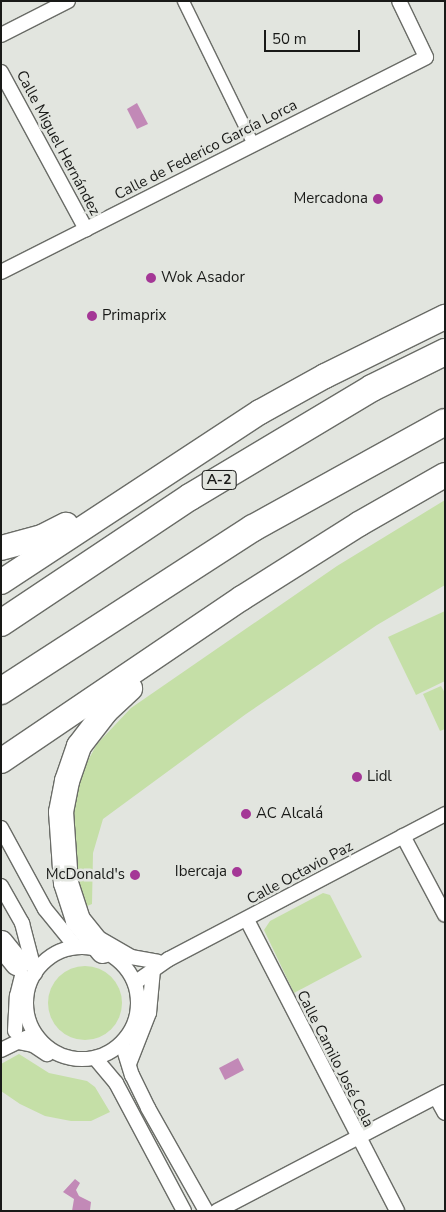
<!DOCTYPE html>
<html>
<head>
<meta charset="utf-8">
<style>
  body { margin:0 }
  #map { position:relative; width:446px; height:1212px; overflow:hidden; background:#e2e5df; font-family:"Nunito Sans",sans-serif }
  div>[style] { position:absolute }
  .green>* { inset:0; background:#c5dfa7 }
  .round { border-radius:50% }
  .water>* { inset:0; background:#c289b7 }
  .roads { filter:drop-shadow(1px 0 #6a6c67) drop-shadow(-1px 0 #6a6c67) drop-shadow(0 1px #6a6c67) drop-shadow(0 -1px #6a6c67) }
  .pedestrian>* { height:11px; margin:-5.5px; padding:0 5.5px; transform-origin:5.5px; border-radius:5.5px; background:#fff }
  .minor>* { height:14px; margin:-7px; padding:0 7px; transform-origin:7px; border-radius:7px; background:#fff }
  .minor>.ring { margin:-7px; padding:0; box-sizing:content-box; background:none; border:14px solid #fff; border-radius:50% }
  .trunk>* { height:24px; margin:-12px; padding:0 12px; transform-origin:12px; border-radius:12px; background:#fff }
  .motorway>* { height:26px; margin:-13px; padding:0 13px; transform-origin:13px; border-radius:13px; background:#fff }
  .dots>* { width:14px; height:14px; translate:-50% -50%; box-sizing:border-box; border:2px solid #e2e5df; border-radius:50% }
  span { translate:-50% -50%; white-space:nowrap; text-align:center; line-height:1.15; -webkit-text-stroke:5px #e2e5df; paint-order:stroke }
  .shield-label span { padding:1px 4px; background:#e2e5df; border:1px solid; border-radius:4px; -webkit-text-stroke-width:0 }
  .shield-label { font-size:14px; color:#191a18; font-weight:700 }
  .street-label { font-size:15px; color:#191a18 }
  .poi-label { font-size:15px; color:#191a18 }
  .right { translate:-100% -50%; text-align:right }
  .left { translate:0 -50%; text-align:left }
  .frame { position:absolute; inset:0; border:2px solid #191a18; pointer-events:none }
  .scale { position:absolute; left:264px; top:30px; width:96px; height:22px; box-sizing:border-box; border:2px solid #191a18; border-top:0; padding-left:6px; font-size:15px; line-height:18px; white-space:nowrap; color:#191a18; -webkit-text-stroke:4px #e2e5df; paint-order:stroke }
</style>
</head>
<body>
<div id="map">
  <div class="green">
    <div style="clip-path:polygon(445px 500px,445px 585px,377px 625px,246px 714px,103px 819px,93px 853px,92px 904px,80px 909px,68px 845px,74px 786px,97px 744px,131px 708px,337px 566px)"></div>
    <div style="clip-path:polygon(445px 611px,445px 681px,416px 695px,388px 637px)"></div>
    <div style="clip-path:polygon(441px 686px,445px 693px,445px 729px,440px 731px,423px 694px)"></div>
    <div style="clip-path:polygon(323px 893px,330px 895px,362px 957px,294px 993px,264px 930px,270px 921px)"></div>
    <div class="round" style="left:48px;top:966px;width:74px;height:74px"></div>
    <div style="clip-path:polygon(19px 1054px,49px 1073px,87px 1081px,95px 1087px,110px 1112px,91px 1121px,71px 1121px,45px 1116px,20px 1104px,1px 1091px,1px 1064px)"></div>
  </div>
  <div class="water">
    <div style="clip-path:polygon(137px 103px,148px 124px,137px 129px,127px 109px)"></div>
    <div style="clip-path:polygon(238px 1058px,244px 1070px,225px 1080px,219px 1068px)"></div>
    <div style="clip-path:polygon(75px 1179px,80px 1183px,76px 1190px,79px 1196px,91px 1202px,90px 1210px,72px 1211px,74px 1199px,63px 1192px)"></div>
  </div>
  <div class="roads">
    <div class="pedestrian">
      <div style="left:183px;top:1px;width:159px;rotate:63.9deg"></div>
    </div>
    <div class="minor">
      <div style="left:1px;top:35px;width:75px;rotate:-26.9deg"></div>
      <div style="left:1px;top:72px;width:179px;rotate:61.6deg"></div>
      <div style="left:1px;top:272px;width:476px;rotate:-26.8deg"></div>
      <div style="left:426px;top:57px;width:62px;rotate:-115.7deg"></div>
      <div style="left:1px;top:828px;width:92px;rotate:61.5deg"></div>
      <div style="left:45px;top:909px;width:49px;rotate:50.8deg"></div>
      <div style="left:403px;top:836px;width:89px;rotate:62deg"></div>
      <div style="left:1px;top:886px;width:43px;rotate:60.4deg"></div>
      <div style="left:22px;top:923px;width:52px;rotate:75.4deg"></div>
      <div style="left:247px;top:920px;width:327px;rotate:62.7deg"></div>
      <div style="left:97px;top:937px;width:39px;rotate:30deg"></div>
      <div style="left:131px;top:957px;width:27px;rotate:10deg"></div>
      <div class="ring" style="left:26px;top:947px;width:98px;height:98px"></div>
      <div style="left:136px;top:982px;width:40px;rotate:-34.9deg"></div>
      <div style="left:169px;top:959px;width:312px;rotate:-27.7deg"></div>
      <div style="left:15px;top:1031px;width:35px;rotate:-87deg"></div>
      <div style="left:17px;top:996px;width:21px;rotate:-76deg"></div>
      <div style="left:18px;top:1042px;width:15px;rotate:11deg"></div>
      <div style="left:33px;top:1045px;width:17px;rotate:33deg"></div>
      <div style="left:122px;top:1043px;width:34px;rotate:73deg"></div>
      <div style="left:132px;top:1075px;width:37px;rotate:64deg"></div>
      <div style="left:148px;top:1108px;width:118px;rotate:60.6deg"></div>
      <div style="left:1px;top:1050px;width:28px;rotate:-26deg"></div>
      <div style="left:95px;top:1058px;width:33px;rotate:50deg"></div>
      <div style="left:116px;top:1083px;width:145px;rotate:62deg"></div>
      <div style="left:129px;top:1064px;width:55px;rotate:-68.6deg"></div>
      <div style="left:149px;top:1013px;width:43px;rotate:-84.7deg"></div>
      <div style="left:436px;top:1097px;width:18px;rotate:61deg"></div>
      <div style="left:217px;top:1211px;width:257px;rotate:-27.6deg"></div>
    </div>
    <div class="trunk">
      <div style="left:1px;top:548px;width:42px;rotate:-15deg"></div>
      <div style="left:42px;top:537px;width:27px;rotate:-27deg"></div>
      <div style="left:1px;top:582px;width:310px;rotate:-33.3deg"></div>
      <div style="left:260px;top:412px;width:74px;rotate:-29deg"></div>
      <div style="left:325px;top:376px;width:134px;rotate:-26.2deg"></div>
      <div style="left:1px;top:761px;width:291px;rotate:-34.1deg"></div>
      <div style="left:242px;top:598px;width:138px;rotate:-32.3deg"></div>
      <div style="left:359px;top:524px;width:99px;rotate:-29.7deg"></div>
      <div style="left:1px;top:943px;width:26px;rotate:51deg"></div>
      <div style="left:103px;top:951px;width:40px;rotate:-129deg"></div>
      <div style="left:78px;top:920px;width:39px;rotate:-108deg"></div>
      <div style="left:66px;top:883px;width:71px;rotate:-94deg"></div>
      <div style="left:61px;top:812px;width:32px;rotate:-79deg"></div>
      <div style="left:67px;top:781px;width:37px;rotate:-71deg"></div>
      <div style="left:79px;top:746px;width:44px;rotate:-52.4deg"></div>
      <div style="left:106px;top:711px;width:33px;rotate:-43deg"></div>
    </div>
    <div class="motorway">
      <div style="left:1px;top:623px;width:227px;rotate:-33.7deg"></div>
      <div style="left:190px;top:497px;width:212px;rotate:-30.9deg"></div>
      <div style="left:372px;top:388px;width:81px;rotate:-26.3deg"></div>
      <div style="left:1px;top:691px;width:300px;rotate:-32.9deg"></div>
      <div style="left:253px;top:528px;width:219px;rotate:-28.9deg"></div>
    </div>
  </div>
  <div class="dots">
    <div style="left:378px;top:199px;background:#a43796"></div>
    <div style="left:151px;top:278px;background:#a43796"></div>
    <div style="left:92px;top:316px;background:#a43796"></div>
    <div style="left:357px;top:777px;background:#a43796"></div>
    <div style="left:246px;top:814px;background:#a43796"></div>
    <div style="left:237px;top:872px;background:#a43796"></div>
    <div style="left:135px;top:875px;background:#a43796"></div>
  </div>
  <div class="shield-label">
    <span style="left:219px;top:480px">A-2</span>
  </div>
  <div class="street-label">
    <span style="left:58px;top:143px;rotate:62deg">Calle Miguel Hernández</span>
    <span style="left:206px;top:150px;rotate:-27deg">Calle de Federico García Lorca</span>
    <span style="left:300px;top:873px;rotate:-28deg">Calle Octavio Paz</span>
    <span style="left:335px;top:1059px;rotate:63deg">Calle Camilo José Cela</span>
  </div>
  <div class="poi-label">
    <span class="right" style="left:368px;top:199px">Mercadona</span>
    <span class="left" style="left:161px;top:278px">Wok Asador</span>
    <span class="left" style="left:102px;top:316px">Primaprix</span>
    <span class="left" style="left:367px;top:777px">Lidl</span>
    <span class="left" style="left:256px;top:814px">AC Alcalá</span>
    <span class="right" style="left:227px;top:872px">Ibercaja</span>
    <span class="right" style="left:125px;top:875px">McDonald's</span>
  </div>
  <div class="frame"></div>
  <div class="scale">50 m</div>
</div>
</body>
</html>
